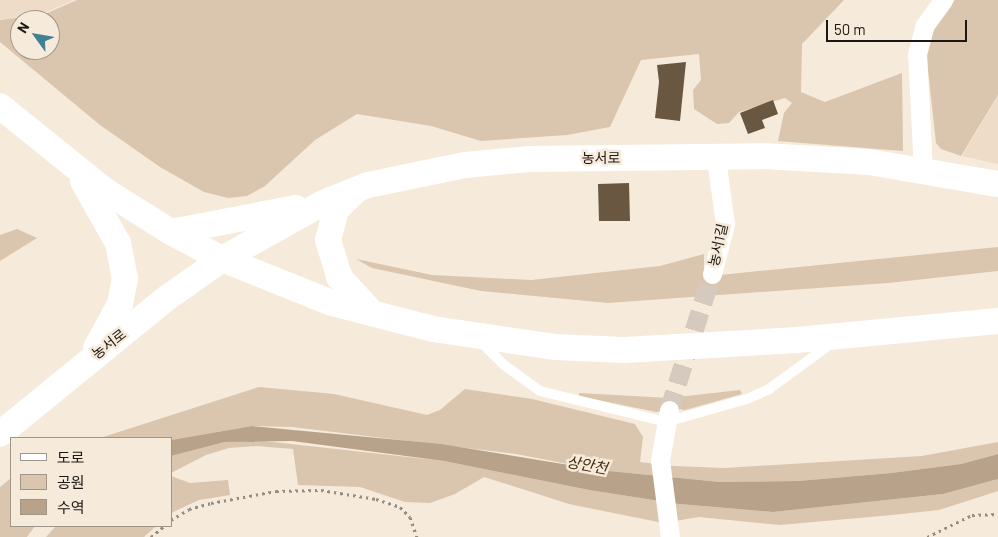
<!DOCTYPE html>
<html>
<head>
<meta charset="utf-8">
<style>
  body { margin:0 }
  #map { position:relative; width:998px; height:537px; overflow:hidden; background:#f6eadb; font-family:Barlow,"Noto Sans KR",sans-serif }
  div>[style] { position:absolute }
  .built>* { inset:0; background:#eedcc8 }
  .green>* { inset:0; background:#dac5ae }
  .water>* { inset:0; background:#b8a28a }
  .building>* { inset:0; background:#6a5741 }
  .street-tunnel>* { height:19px; margin-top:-9.5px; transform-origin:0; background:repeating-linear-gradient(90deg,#d5cabd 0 19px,transparent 0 28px) }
  .path>* { height:3px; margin-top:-1.5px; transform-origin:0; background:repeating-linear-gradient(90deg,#968d82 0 2.5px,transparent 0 6.5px) }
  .lane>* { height:10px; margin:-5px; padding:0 5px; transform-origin:5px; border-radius:5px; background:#fff }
  .street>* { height:19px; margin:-9.5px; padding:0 9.5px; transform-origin:9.5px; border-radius:9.5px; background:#fff }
  .secondary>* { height:26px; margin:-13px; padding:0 13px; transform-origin:13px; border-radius:13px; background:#fff }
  span { translate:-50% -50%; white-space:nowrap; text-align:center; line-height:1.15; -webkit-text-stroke:5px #f6eadb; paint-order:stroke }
  .street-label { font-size:14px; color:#1b1712 }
  .water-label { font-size:15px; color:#442b0b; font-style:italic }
  .legend { position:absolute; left:10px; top:437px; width:162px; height:90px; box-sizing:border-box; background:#f6eadb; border:1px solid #9e968b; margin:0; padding:6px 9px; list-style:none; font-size:15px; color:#1b1712 }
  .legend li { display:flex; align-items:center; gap:10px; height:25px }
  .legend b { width:25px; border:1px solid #9e968b }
  .north { position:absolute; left:10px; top:10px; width:50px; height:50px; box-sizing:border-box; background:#f6eadb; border:1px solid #9e968b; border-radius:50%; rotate:302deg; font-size:14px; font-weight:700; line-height:20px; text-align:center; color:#1b1712 }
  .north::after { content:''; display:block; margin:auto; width:18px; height:22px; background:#408093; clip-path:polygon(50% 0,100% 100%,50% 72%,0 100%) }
  .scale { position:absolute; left:826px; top:20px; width:141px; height:22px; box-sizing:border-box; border:2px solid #1b1712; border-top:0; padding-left:6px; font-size:15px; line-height:18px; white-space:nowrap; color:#1b1712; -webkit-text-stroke:4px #f6eadb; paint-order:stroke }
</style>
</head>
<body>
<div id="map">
  <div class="built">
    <div style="clip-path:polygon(0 0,74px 0,44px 13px,6px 19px,0 19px)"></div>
    <div style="clip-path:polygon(998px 96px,998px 164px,962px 156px)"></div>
  </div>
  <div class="green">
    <div style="clip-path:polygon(evenodd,77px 0,844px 0,802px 44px,801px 92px,825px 102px,902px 73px,903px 151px,778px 141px,784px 113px,792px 103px,785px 98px,739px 112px,729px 123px,717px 124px,694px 109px,693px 90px,701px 80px,699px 54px,641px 60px,610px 127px,567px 135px,481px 141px,431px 126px,357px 114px,315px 140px,265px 186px,247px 196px,228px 198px,204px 192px,160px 167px,100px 125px,0 42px,0 20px,45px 14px,77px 0,20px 20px,50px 20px,50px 50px,20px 50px,20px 20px)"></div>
    <div style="clip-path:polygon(955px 0,998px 0,998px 95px,961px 156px,941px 149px,936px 143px,926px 52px,933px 27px)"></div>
    <div style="clip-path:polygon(17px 229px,37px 238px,0 261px,0 235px)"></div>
    <div style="clip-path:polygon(998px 247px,998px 271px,888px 283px,608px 303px,481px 291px,372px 268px,356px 259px,432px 275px,531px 280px,660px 266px,704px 254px,704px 271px,720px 275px)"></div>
    <div style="clip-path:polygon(259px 387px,334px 394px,427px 415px,440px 410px,465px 389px,532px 399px,635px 424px,643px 437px,640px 462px,674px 466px,725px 468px,922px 456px,998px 442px,998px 454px,961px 464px,891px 473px,798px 481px,720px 482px,599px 470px,516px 454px,292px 427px,252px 426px,171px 440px,100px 438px)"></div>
    <div style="clip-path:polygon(740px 390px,742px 394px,685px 410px,674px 408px,656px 412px,579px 396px,579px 393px,669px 398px)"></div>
    <div style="clip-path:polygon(255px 440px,444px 461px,589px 490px,679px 504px,773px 512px,943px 494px,998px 479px,998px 491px,939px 510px,892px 515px,780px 525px,699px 517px,663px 523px,569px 504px,484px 477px,455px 494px,430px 503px,405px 502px,360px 487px,298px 485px,293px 449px,256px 446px,229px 448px,206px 455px,171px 473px,171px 456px,225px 442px)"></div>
    <div style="clip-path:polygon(171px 476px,190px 483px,228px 480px,230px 495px,199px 500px,171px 513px)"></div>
    <div style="clip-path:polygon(11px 478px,11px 526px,35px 526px,27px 537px,0 537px,0 487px)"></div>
    <div style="clip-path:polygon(56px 526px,156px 526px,144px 537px,46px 537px)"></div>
  </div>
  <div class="water">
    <div style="clip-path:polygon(252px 426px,441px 444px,599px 470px,720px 482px,798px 481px,891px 473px,961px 464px,998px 454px,998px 479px,943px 494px,773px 512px,679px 504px,589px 490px,444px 461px,292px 441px,225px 442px,171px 456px,171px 440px)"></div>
  </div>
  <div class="building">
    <div style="clip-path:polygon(686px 62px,680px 121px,655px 118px,659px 82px,657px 65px)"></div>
    <div style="clip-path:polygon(773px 100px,778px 114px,762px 120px,765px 128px,748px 134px,740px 113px)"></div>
    <div style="clip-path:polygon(629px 183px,630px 221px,599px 221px,598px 184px)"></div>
  </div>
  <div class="street-tunnel">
    <div style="left:669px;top:410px;width:143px;rotate:-72.5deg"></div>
  </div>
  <div class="path">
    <div style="left:171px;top:520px;width:21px;rotate:-31deg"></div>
    <div style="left:189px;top:509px;width:23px;rotate:-15deg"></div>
    <div style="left:211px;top:503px;width:66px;rotate:-10.5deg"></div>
    <div style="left:276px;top:491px;width:45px;rotate:-1.3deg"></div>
    <div style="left:321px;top:490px;width:56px;rotate:9.3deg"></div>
    <div style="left:376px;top:499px;width:25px;rotate:18deg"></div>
    <div style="left:400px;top:507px;width:14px;rotate:45deg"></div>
    <div style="left:410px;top:517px;width:21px;rotate:71deg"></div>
    <div style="left:151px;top:537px;width:17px;rotate:-40deg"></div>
    <div style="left:927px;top:537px;width:50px;rotate:-26.1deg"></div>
    <div style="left:972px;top:515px;width:26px;rotate:-2deg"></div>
  </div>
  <div class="lane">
    <div style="left:481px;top:342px;width:33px;rotate:45deg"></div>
    <div style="left:504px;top:365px;width:44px;rotate:35.8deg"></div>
    <div style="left:540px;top:391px;width:130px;rotate:13.8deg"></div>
    <div style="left:666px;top:422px;width:84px;rotate:-15.9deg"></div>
    <div style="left:747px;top:399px;width:24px;rotate:-24deg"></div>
    <div style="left:769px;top:389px;width:78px;rotate:-36.1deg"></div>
  </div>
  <div class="street">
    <div style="left:923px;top:171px;width:117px;rotate:-92.9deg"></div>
    <div style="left:917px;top:54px;width:30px;rotate:-75deg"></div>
    <div style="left:925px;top:25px;width:31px;rotate:-54deg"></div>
    <div style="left:712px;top:274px;width:52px;rotate:-75.4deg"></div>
    <div style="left:725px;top:224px;width:67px;rotate:-97.8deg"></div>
    <div style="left:669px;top:410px;width:51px;rotate:100.2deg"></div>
    <div style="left:660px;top:460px;width:78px;rotate:82.6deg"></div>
  </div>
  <div class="secondary">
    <div style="left:0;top:106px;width:134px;rotate:38.9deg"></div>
    <div style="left:104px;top:190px;width:79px;rotate:32.1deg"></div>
    <div style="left:171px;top:232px;width:58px;rotate:27.9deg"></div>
    <div style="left:222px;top:259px;width:118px;rotate:21.8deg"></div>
    <div style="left:332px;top:303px;width:104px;rotate:14.4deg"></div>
    <div style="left:433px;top:329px;width:123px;rotate:8.4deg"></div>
    <div style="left:555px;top:347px;width:69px;rotate:2.5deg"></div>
    <div style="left:624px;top:350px;width:173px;rotate:-3.3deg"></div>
    <div style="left:797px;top:340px;width:202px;rotate:-5.4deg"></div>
    <div style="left:83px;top:181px;width:71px;rotate:60.6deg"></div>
    <div style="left:118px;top:243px;width:36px;rotate:79deg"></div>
    <div style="left:125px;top:278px;width:26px;rotate:101deg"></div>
    <div style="left:120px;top:304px;width:50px;rotate:118.6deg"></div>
    <div style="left:354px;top:192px;width:25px;rotate:135deg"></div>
    <div style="left:336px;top:210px;width:31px;rotate:105deg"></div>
    <div style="left:328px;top:240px;width:39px;rotate:73deg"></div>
    <div style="left:339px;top:277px;width:50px;rotate:47.4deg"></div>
    <div style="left:171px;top:232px;width:127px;rotate:-10.9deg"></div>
    <div style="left:0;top:434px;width:215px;rotate:-39.2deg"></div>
    <div style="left:167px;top:298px;width:67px;rotate:-35.3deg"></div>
    <div style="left:222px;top:259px;width:115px;rotate:-29deg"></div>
    <div style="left:323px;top:203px;width:48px;rotate:-21.8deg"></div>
    <div style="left:368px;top:185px;width:99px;rotate:-11.7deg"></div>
    <div style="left:465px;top:165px;width:64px;rotate:-5.4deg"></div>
    <div style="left:529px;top:159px;width:234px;rotate:-0.7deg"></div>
    <div style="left:763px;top:156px;width:106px;rotate:3.2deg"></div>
    <div style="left:869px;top:162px;width:131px;rotate:9.7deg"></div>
  </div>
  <div class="street-label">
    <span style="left:601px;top:158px">농서로</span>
    <span style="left:718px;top:245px;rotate:-77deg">농서1길</span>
    <span style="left:109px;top:344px;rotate:-38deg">농서로</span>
  </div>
  <div class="water-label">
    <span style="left:587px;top:465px;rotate:10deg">상안천</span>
  </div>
  <ul class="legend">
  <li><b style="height:6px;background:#fff"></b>도로</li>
  <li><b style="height:14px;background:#dac5ae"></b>공원</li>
  <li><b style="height:14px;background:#b8a28a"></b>수역</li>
  </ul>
  <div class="north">N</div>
  <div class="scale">50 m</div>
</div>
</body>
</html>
